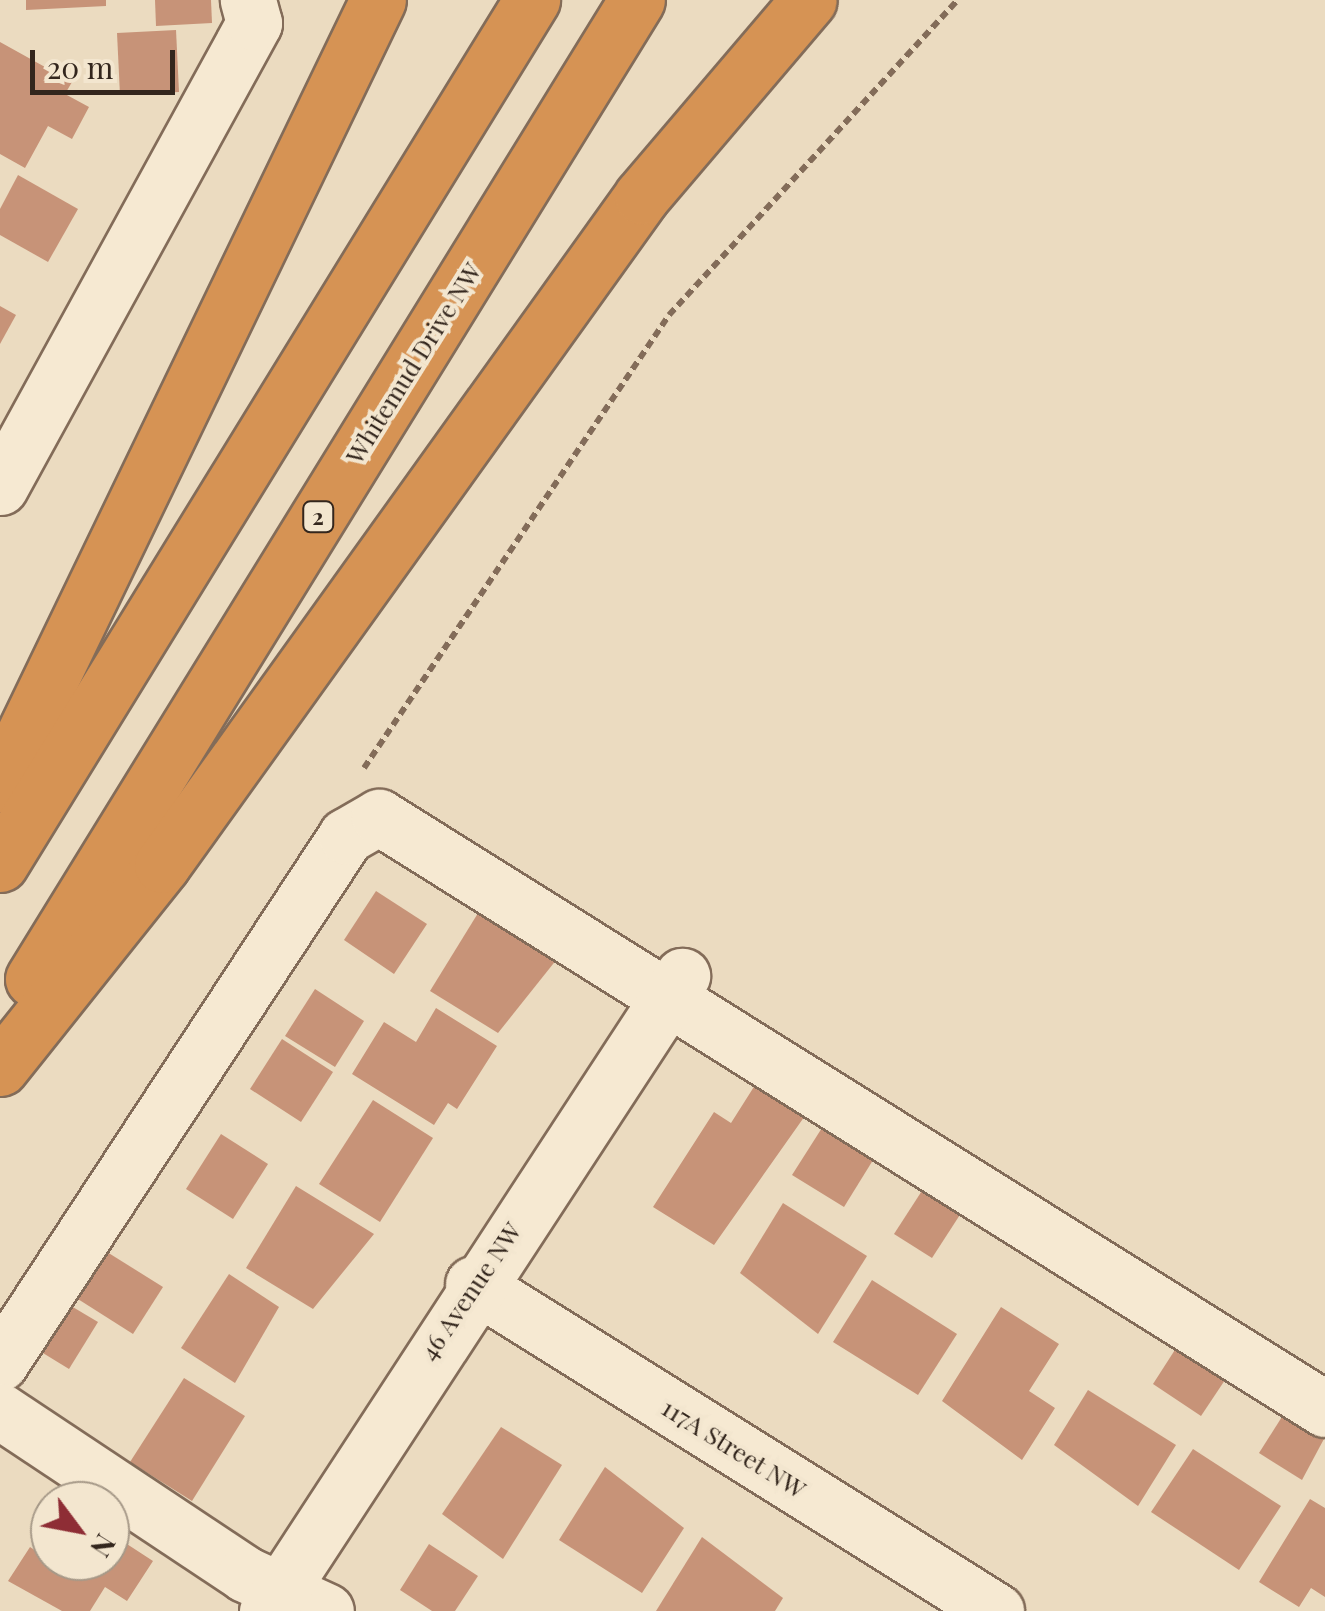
<!DOCTYPE html>
<html>
<head>
<meta charset="utf-8">
<style>
  body { margin:0 }
  #map { position:relative; width:1325px; height:1611px; overflow:hidden; background:#ebdbc0; font-family:"Playfair Display",serif }
  div>[style] { position:absolute }
  .building>* { inset:0; background:#c79378 }
  .path>* { height:6px; margin-top:-3px; transform-origin:0; background:repeating-linear-gradient(90deg,#836c59 0 8px,transparent 0 13px) }
  .roads { filter:drop-shadow(2px 0 #836c59) drop-shadow(-2px 0 #836c59) drop-shadow(0 2px #836c59) drop-shadow(0 -2px #836c59) }
  .minor>* { height:55px; margin:-27.5px; padding:0 27.5px; transform-origin:27.5px; border-radius:27.5px; background:#f6e9d2 }
  .highway>* { height:55px; margin:-27.5px; padding:0 27.5px; transform-origin:27.5px; border-radius:27.5px; background:#d69354 }
  span { translate:-50% -50%; white-space:nowrap; text-align:center; line-height:1.15; -webkit-text-stroke:8px #f3e6cf; paint-order:stroke }
  .shield-label span { padding:2px 8px; background:#f3e6cf; border:2px solid; border-radius:8px; -webkit-text-stroke-width:0 }
  .shield-label { font-size:22px; color:#33261d; font-weight:700 }
  .street-label { font-size:25px; color:#33261d }
  .north { position:absolute; left:30px; top:1481px; width:100px; height:100px; box-sizing:border-box; background:#f3e6cf; border:2px solid #a69988; border-radius:50%; rotate:122deg; font-size:28px; font-weight:700; line-height:40px; text-align:center; color:#33261d }
  .north::after { content:''; display:block; margin:auto; width:35px; height:45px; background:#8e2d35; clip-path:polygon(50% 0,100% 100%,50% 72%,0 100%) }
  .scale { position:absolute; left:30px; top:50px; width:145px; height:45px; box-sizing:border-box; border:5px solid #33261d; border-top:0; padding-left:12px; font-size:30px; line-height:35px; white-space:nowrap; color:#33261d; -webkit-text-stroke:8px #f3e6cf; paint-order:stroke }
</style>
</head>
<body>
<div id="map">
  <div class="building">
    <div style="clip-path:polygon(26px 0,106px 0,106px 6px,26px 10px)"></div>
    <div style="clip-path:polygon(155px 0,211px 0,212px 23px,156px 26px)"></div>
    <div style="clip-path:polygon(176px 30px,179px 92px,120px 95px,117px 33px)"></div>
    <div style="clip-path:polygon(0 42px,72px 82px,65px 94px,89px 107px,72px 139px,48px 126px,25px 168px,0 154px)"></div>
    <div style="clip-path:polygon(18px 175px,78px 209px,48px 262px,0 235px,0 209px)"></div>
    <div style="clip-path:polygon(0 306px,16px 315px,0 344px)"></div>
    <div style="clip-path:polygon(376px 891px,427px 924px,394px 974px,344px 940px)"></div>
    <div style="clip-path:polygon(483px 905px,561px 954px,498px 1033px,430px 991px)"></div>
    <div style="clip-path:polygon(315px 989px,364px 1021px,335px 1067px,285px 1036px)"></div>
    <div style="clip-path:polygon(436px 1008px,497px 1046px,457px 1109px,448px 1103px,434px 1125px,352px 1074px,384px 1022px,416px 1042px)"></div>
    <div style="clip-path:polygon(282px 1039px,333px 1072px,301px 1122px,250px 1089px)"></div>
    <div style="clip-path:polygon(757px 1082px,807px 1113px,714px 1245px,653px 1207px,714px 1112px,731px 1123px)"></div>
    <div style="clip-path:polygon(373px 1100px,433px 1138px,380px 1222px,319px 1184px)"></div>
    <div style="clip-path:polygon(827px 1120px,878px 1152px,844px 1207px,792px 1175px)"></div>
    <div style="clip-path:polygon(221px 1134px,268px 1164px,233px 1219px,186px 1189px)"></div>
    <div style="clip-path:polygon(927px 1183px,965px 1207px,932px 1258px,894px 1234px)"></div>
    <div style="clip-path:polygon(296px 1186px,374px 1234px,313px 1309px,246px 1268px)"></div>
    <div style="clip-path:polygon(783px 1203px,867px 1256px,818px 1334px,740px 1273px)"></div>
    <div style="clip-path:polygon(99px 1247px,163px 1287px,133px 1334px,70px 1294px)"></div>
    <div style="clip-path:polygon(229px 1274px,279px 1307px,235px 1383px,181px 1348px)"></div>
    <div style="clip-path:polygon(872px 1280px,957px 1334px,918px 1395px,833px 1342px)"></div>
    <div style="clip-path:polygon(66px 1303px,98px 1322px,69px 1369px,38px 1350px)"></div>
    <div style="clip-path:polygon(1001px 1307px,1059px 1344px,1029px 1391px,1055px 1408px,1022px 1460px,942px 1401px)"></div>
    <div style="clip-path:polygon(1180px 1342px,1229px 1374px,1201px 1416px,1153px 1384px)"></div>
    <div style="clip-path:polygon(184px 1378px,245px 1416px,192px 1501px,130px 1462px)"></div>
    <div style="clip-path:polygon(1088px 1390px,1176px 1445px,1138px 1506px,1054px 1445px)"></div>
    <div style="clip-path:polygon(1285px 1412px,1325px 1437px,1302px 1480px,1259px 1453px)"></div>
    <div style="clip-path:polygon(501px 1427px,562px 1465px,503px 1559px,442px 1514px)"></div>
    <div style="clip-path:polygon(1193px 1449px,1281px 1506px,1239px 1570px,1151px 1512px)"></div>
    <div style="clip-path:polygon(605px 1467px,684px 1528px,642px 1593px,559px 1540px)"></div>
    <div style="clip-path:polygon(1310px 1499px,1325px 1508px,1325px 1597px,1311px 1588px,1299px 1607px,1259px 1582px)"></div>
    <div style="clip-path:polygon(110px 1533px,153px 1561px,127px 1601px,105px 1587px,90px 1611px,62px 1611px,8px 1581px,30px 1547px,42px 1555px,50px 1542px,50px 1561px,110px 1561px)"></div>
    <div style="clip-path:polygon(702px 1537px,783px 1598px,775px 1611px,656px 1611px)"></div>
    <div style="clip-path:polygon(429px 1544px,478px 1576px,455px 1611px,432px 1611px,400px 1590px)"></div>
  </div>
  <div class="path">
    <div style="left:364px;top:768px;width:546px;rotate:-56.05deg"></div>
    <div style="left:669px;top:315px;width:427px;rotate:-47.5deg"></div>
  </div>
  <div class="roads">
    <div class="minor">
      <div style="left:0;top:487px;width:529px;rotate:-61.3deg"></div>
      <div style="left:254px;top:23px;width:24px;rotate:-105deg"></div>
      <div style="left:473px;top:1284px;width:617px;rotate:32.02deg"></div>
      <div style="left:0;top:1363px;width:630px;rotate:-56.71deg"></div>
      <div style="left:346px;top:836px;width:38px;rotate:-30deg"></div>
      <div style="left:379px;top:817px;width:1116px;rotate:32.04deg"></div>
      <div style="left:0;top:1411px;width:294px;rotate:33.6deg"></div>
      <div style="left:245px;top:1574px;width:89px;rotate:24.6deg"></div>
      <div style="left:267px;top:1611px;width:759px;rotate:-56.83deg"></div>
    </div>
    <div class="highway">
      <div style="left:0;top:784px;width:870px;rotate:-64.26deg"></div>
      <div style="left:0;top:864px;width:1015px;rotate:-58.38deg"></div>
      <div style="left:33px;top:979px;width:1150px;rotate:-58.33deg"></div>
      <div style="left:0;top:1068px;width:260px;rotate:-51.4deg"></div>
      <div style="left:162px;top:865px;width:823px;rotate:-54.34deg"></div>
      <div style="left:642px;top:196px;width:257px;rotate:-49.6deg"></div>
    </div>
  </div>
  <div class="shield-label">
    <span style="left:318px;top:517px">2</span>
  </div>
  <div class="street-label">
    <span style="left:413px;top:363px;rotate:-58deg">Whitemud Drive NW</span>
    <span style="left:470px;top:1291px;rotate:-56deg">46 Avenue NW</span>
    <span style="left:734px;top:1448px;rotate:32deg">117A Street NW</span>
  </div>
  <div class="north">N</div>
  <div class="scale">20 m</div>
</div>
</body>
</html>
